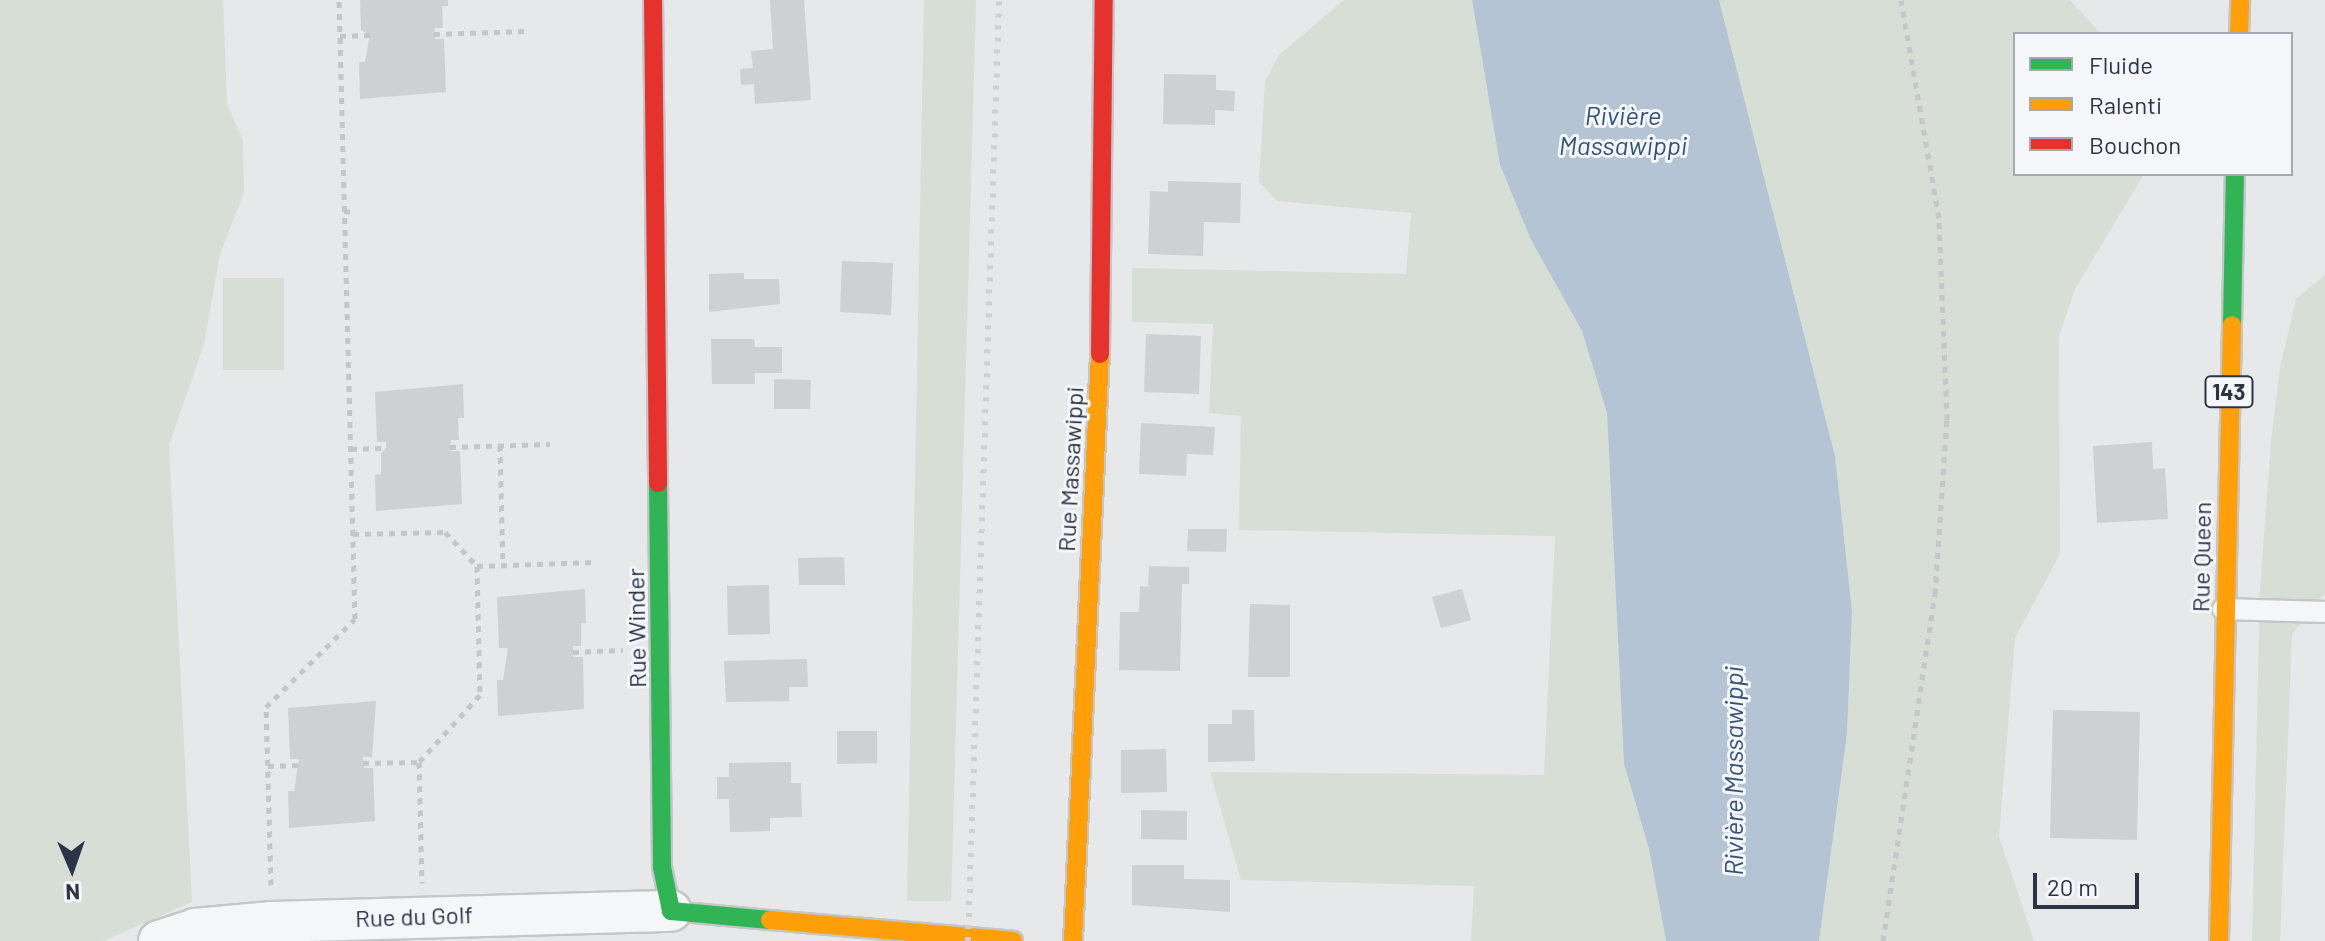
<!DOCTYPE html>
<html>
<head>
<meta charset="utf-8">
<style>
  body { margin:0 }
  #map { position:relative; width:2325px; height:941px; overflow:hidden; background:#e6e8ea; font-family:Barlow,sans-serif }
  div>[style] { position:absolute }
  .green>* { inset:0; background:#d6ded6 }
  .water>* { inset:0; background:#b4c4d5 }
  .building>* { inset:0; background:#ced0d3 }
  .path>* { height:5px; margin-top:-2.5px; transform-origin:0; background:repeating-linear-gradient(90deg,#c5c6ca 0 6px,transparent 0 12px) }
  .roads { filter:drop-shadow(2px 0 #c4c6c8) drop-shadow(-2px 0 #c4c6c8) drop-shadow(0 2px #c4c6c8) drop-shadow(0 -2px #c4c6c8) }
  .lane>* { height:20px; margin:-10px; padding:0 10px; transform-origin:10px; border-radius:10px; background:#f5f6f7 }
  .street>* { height:40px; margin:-20px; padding:0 20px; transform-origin:20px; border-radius:20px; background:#f5f6f7 }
  .fast>* { height:18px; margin:-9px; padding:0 9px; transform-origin:9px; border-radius:9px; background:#30b455 }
  .slow>* { height:18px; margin:-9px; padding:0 9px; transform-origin:9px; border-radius:9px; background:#ff9f0a }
  .jam>* { height:18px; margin:-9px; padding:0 9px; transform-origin:9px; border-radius:9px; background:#e5322d }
  .rail>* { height:6px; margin-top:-3px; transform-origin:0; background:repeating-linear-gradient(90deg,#cecfd2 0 4px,transparent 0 12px) }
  span { translate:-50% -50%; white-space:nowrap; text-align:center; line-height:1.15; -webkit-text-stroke:6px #f4f6f9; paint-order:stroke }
  .shield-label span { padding:2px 6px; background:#f4f6f9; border:2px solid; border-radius:6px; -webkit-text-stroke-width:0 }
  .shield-label { font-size:22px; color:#2b3445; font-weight:700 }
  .street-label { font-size:24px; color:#2b3445 }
  .water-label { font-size:26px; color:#34527a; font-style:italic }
  .legend { position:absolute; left:2013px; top:32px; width:280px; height:144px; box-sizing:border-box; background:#f4f6f9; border:2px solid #a4a8b1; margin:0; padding:10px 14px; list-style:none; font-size:24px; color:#2b3445 }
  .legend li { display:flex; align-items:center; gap:16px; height:40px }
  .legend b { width:40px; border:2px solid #a4a8b1 }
  .north { position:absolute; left:32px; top:829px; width:80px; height:80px; -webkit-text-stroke:6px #f4f6f9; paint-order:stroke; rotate:178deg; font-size:22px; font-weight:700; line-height:32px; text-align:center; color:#2b3445 }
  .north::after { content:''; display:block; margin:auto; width:28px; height:36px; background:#2b3445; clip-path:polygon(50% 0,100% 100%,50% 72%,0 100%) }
  .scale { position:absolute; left:2033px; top:873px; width:106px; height:36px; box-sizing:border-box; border:4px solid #2b3445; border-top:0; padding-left:10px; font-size:24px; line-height:28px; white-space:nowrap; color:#2b3445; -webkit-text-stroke:6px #f4f6f9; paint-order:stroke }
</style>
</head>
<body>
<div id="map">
  <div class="green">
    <div style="clip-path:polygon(0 0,223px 0,227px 103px,243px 141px,244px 192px,220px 254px,204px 344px,169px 445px,192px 902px,103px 941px,0 941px)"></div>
    <div style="clip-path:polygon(924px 0,976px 0,951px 901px,907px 901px)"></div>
    <div style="clip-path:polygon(1344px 0,1472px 0,1500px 165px,1531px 240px,1582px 331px,1607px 413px,1624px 764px,1649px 849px,1666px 941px,1471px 941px,1474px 886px,1241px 880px,1210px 772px,1544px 775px,1555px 536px,1239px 530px,1241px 416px,1209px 413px,1213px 324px,1132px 322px,1132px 268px,1406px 274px,1411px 213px,1277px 201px,1259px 182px,1265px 82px,1279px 55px)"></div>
    <div style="clip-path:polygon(1719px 0,2070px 0,2101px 34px,2015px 34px,2015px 174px,2144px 174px,2075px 289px,2059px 336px,2060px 554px,2015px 638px,1999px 837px,2034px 941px,1819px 941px,1847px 734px,1852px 611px,1835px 456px)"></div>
    <div style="clip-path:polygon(2325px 275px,2325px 593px,2292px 634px,2280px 941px,2252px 941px,2260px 589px,2271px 442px,2280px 368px,2296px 299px)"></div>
    <div style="clip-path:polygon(223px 278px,284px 278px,284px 370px,223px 370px)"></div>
  </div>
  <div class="water">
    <div style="clip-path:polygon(1472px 0,1719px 0,1835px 456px,1852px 611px,1847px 734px,1819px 941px,1666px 941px,1649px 849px,1624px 764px,1607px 413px,1582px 331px,1531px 240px,1500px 165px)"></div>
  </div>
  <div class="building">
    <div style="clip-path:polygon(360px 0,448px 0,448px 6px,442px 6px,443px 28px,435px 28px,434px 34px,435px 39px,444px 39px,446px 92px,360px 99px,359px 62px,365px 62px,370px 35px,361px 30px)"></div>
    <div style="clip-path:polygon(770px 0,804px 0,811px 100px,755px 104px,754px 84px,741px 85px,740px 69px,753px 68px,751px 51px,773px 49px)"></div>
    <div style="clip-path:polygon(1164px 74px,1216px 75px,1216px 90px,1235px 91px,1234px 111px,1215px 110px,1215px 125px,1163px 124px)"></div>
    <div style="clip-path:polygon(1168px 181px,1241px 183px,1240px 223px,1204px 222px,1203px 256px,1148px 254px,1150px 191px,1168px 192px)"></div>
    <div style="clip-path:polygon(842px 261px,893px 263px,891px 315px,840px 312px)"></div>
    <div style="clip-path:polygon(744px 273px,744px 279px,779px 279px,780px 304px,709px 312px,709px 274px)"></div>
    <div style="clip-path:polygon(1146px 334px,1201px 336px,1199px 394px,1144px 392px)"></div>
    <div style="clip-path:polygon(711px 339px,754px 339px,755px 347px,782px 347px,782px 373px,755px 373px,755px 384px,712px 384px)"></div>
    <div style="clip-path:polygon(774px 379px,811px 380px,810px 409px,774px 409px)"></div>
    <div style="clip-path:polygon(463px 384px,464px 418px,458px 418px,459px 440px,451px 440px,450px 447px,451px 451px,460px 451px,462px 504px,376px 511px,375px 475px,381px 474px,381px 453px,386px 448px,386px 442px,377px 442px,375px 392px)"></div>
    <div style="clip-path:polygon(1141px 423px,1215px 427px,1213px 455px,1187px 454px,1186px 476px,1139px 474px)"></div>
    <div style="clip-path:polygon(2152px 442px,2153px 469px,2165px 468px,2168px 519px,2097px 523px,2093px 446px)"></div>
    <div style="clip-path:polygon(1188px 529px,1227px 529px,1226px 552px,1187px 551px)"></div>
    <div style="clip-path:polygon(844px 557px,845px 585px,799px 585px,798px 558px)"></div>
    <div style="clip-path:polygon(1149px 566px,1189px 567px,1189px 584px,1182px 584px,1180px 671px,1119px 670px,1120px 612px,1139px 612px,1140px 586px,1148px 587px)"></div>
    <div style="clip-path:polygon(769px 585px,770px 634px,728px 635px,727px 586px)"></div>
    <div style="clip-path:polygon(585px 589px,586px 623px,581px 623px,581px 646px,573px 646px,573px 657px,583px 657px,584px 709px,498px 716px,497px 680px,503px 680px,508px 648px,499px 648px,497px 597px)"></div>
    <div style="clip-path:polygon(1462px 589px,1471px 620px,1441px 628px,1432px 597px)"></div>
    <div style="clip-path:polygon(1250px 604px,1290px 605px,1290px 677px,1248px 677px)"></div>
    <div style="clip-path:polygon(807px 659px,808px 687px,789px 687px,789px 701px,726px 702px,724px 661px)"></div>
    <div style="clip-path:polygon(376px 701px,372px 757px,363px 757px,364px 768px,373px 768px,375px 821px,289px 828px,288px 791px,294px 791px,299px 759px,290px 759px,288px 708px)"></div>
    <div style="clip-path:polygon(1232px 710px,1254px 710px,1255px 761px,1208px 762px,1208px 724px,1232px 724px)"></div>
    <div style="clip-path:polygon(2053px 710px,2140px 712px,2137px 840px,2050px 838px)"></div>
    <div style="clip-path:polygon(837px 731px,877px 731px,877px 763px,837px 764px)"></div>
    <div style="clip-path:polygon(1166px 749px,1167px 792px,1121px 793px,1121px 750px)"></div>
    <div style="clip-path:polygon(791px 762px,791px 783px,801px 783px,802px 817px,770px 818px,770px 831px,730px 832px,729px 799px,717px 799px,717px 777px,729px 777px,729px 763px)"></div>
    <div style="clip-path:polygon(1141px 810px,1187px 811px,1187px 840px,1141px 839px)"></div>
    <div style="clip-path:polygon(1132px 865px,1184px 865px,1184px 879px,1230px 880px,1230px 912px,1132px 905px)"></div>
  </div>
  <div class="path">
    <div style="left:434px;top:34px;width:93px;rotate:-1.8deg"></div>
    <div style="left:340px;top:36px;width:30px;rotate:-2deg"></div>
    <div style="left:344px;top:211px;width:11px;rotate:5deg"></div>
    <div style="left:500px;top:445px;width:120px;rotate:88.6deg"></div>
    <div style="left:450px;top:447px;width:100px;rotate:-1.7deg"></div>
    <div style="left:351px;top:449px;width:35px;rotate:-2deg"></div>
    <div style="left:353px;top:534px;width:92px;rotate:-1.2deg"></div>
    <div style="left:445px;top:532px;width:47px;rotate:46.7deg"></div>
    <div style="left:477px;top:566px;width:129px;rotate:88.7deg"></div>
    <div style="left:480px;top:695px;width:91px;rotate:132.3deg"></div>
    <div style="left:419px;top:762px;width:121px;rotate:88.6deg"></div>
    <div style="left:477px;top:566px;width:118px;rotate:-1.9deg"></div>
    <div style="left:573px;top:652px;width:50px;rotate:-2.3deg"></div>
    <div style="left:363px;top:763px;width:56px;rotate:-1deg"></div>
    <div style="left:268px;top:766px;width:30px;rotate:-2deg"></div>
    <div style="left:271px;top:885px;width:178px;rotate:-91.6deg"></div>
    <div style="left:266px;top:707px;width:125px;rotate:-44.7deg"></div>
    <div style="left:355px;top:619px;width:619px;rotate:-91.48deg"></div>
    <div style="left:1883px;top:941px;width:351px;rotate:-81.5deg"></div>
    <div style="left:1935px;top:594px;width:174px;rotate:-86.1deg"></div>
    <div style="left:1947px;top:420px;width:202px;rotate:-92.3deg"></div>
    <div style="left:1939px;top:218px;width:221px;rotate:-99.9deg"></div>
  </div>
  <div class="roads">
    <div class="lane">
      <div style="left:2223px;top:609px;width:102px;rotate:1.7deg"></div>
    </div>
    <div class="street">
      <div style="left:159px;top:941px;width:38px;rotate:-18deg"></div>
      <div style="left:195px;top:929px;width:77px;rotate:-5.2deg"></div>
      <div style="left:272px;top:922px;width:399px;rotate:-1.6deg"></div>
    </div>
    <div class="fast">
      <div style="left:2232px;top:325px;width:151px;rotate:-88.9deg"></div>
      <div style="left:658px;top:483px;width:384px;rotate:89.4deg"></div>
      <div style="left:662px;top:867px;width:45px;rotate:78.4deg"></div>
      <div style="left:671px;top:911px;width:99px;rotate:5.2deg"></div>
    </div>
    <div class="slow">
      <div style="left:2239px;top:34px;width:34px;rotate:-88deg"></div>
      <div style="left:770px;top:920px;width:244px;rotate:4.9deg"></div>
      <div style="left:1073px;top:941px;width:588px;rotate:-87.37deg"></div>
      <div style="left:2219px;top:941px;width:616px;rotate:-88.79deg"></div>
    </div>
    <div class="jam">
      <div style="left:653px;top:0;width:483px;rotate:89.4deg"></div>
      <div style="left:1100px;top:354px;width:354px;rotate:-89.4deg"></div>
    </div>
  </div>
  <div class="rail">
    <div style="left:968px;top:941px;width:942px;rotate:-88.11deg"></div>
  </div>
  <div class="shield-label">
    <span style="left:2229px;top:392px">143</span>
  </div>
  <div class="street-label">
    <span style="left:1070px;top:469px;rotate:-87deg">Rue Massawippi</span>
    <span style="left:2201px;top:557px;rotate:-89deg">Rue Queen</span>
    <span style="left:636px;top:628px;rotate:-91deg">Rue Winder</span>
    <span style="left:414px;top:916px;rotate:-2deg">Rue du Golf</span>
  </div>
  <div class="water-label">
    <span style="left:1623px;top:130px">Rivière<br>Massawippi</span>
    <span style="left:1733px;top:771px;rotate:-90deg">Rivière Massawippi</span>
  </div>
  <ul class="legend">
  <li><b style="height:10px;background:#30b455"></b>Fluide</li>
  <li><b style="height:10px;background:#ff9f0a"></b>Ralenti</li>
  <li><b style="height:10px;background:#e5322d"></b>Bouchon</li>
  </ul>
  <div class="north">N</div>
  <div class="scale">20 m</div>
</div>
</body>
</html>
